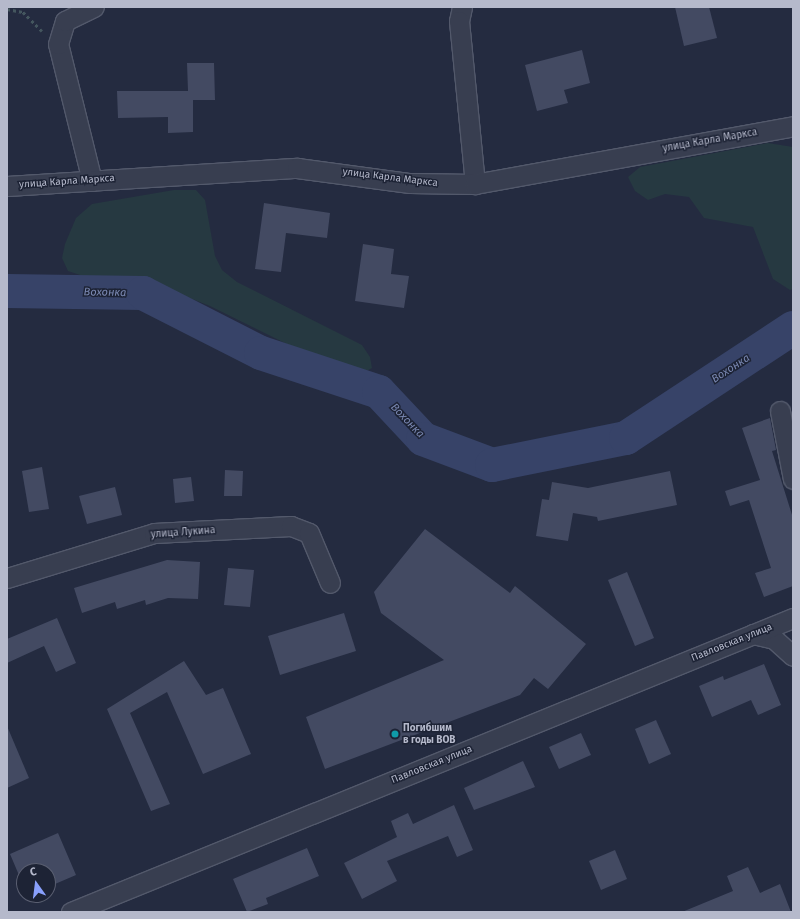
<!DOCTYPE html>
<html>
<head>
<meta charset="utf-8">
<style>
  body { margin:0 }
  #map { position:relative; width:800px; height:919px; overflow:hidden; background:#242b40; font-family:"Fira Sans",sans-serif }
  div>[style] { position:absolute }
  .green>* { inset:0; background:#263941 }
  .river>* { height:34px; margin:-17px; padding:0 17px; transform-origin:17px; border-radius:17px; background:#374368 }
  .building>* { inset:0; background:#434a62 }
  .path>* { height:2.5px; margin-top:-1.25px; transform-origin:0; background:repeating-linear-gradient(90deg,#44565e 0 3px,transparent 0 6px) }
  .roads { filter:drop-shadow(1px 0 #53596b) drop-shadow(-1px 0 #53596b) drop-shadow(0 1px #53596b) drop-shadow(0 -1px #53596b) }
  .minor>* { height:19px; margin:-9.5px; padding:0 9.5px; transform-origin:9.5px; border-radius:9.5px; background:#383e50 }
  .dots>* { width:11px; height:11px; translate:-50% -50%; box-sizing:border-box; border:2px solid #1d2335; border-radius:50% }
  span { translate:-50% -50%; white-space:nowrap; text-align:center; line-height:1.15; -webkit-text-stroke:3px #1d2335; paint-order:stroke }
  .street-label { font-size:10px; color:#b5b9cb }
  .poi-label { font-size:10px; color:#b5b9cb; font-weight:700 }
  .left { translate:0 -50%; text-align:left }
  .water-label { font-size:11px; color:#7b89b3; font-style:italic }
  .frame { position:absolute; inset:0; border:8px solid #b5b9cb; pointer-events:none }
  .north { position:absolute; left:16px; top:863px; width:40px; height:40px; box-sizing:border-box; background:#1d2335; border:1px solid #5a5f71; border-radius:50%; rotate:346deg; font-size:11px; font-weight:700; line-height:16px; text-align:center; color:#b5b9cb }
  .north::after { content:''; display:block; margin:auto; width:14px; height:18px; background:#89a0fc; clip-path:polygon(50% 0,100% 100%,50% 72%,0 100%) }
</style>
</head>
<body>
<div id="map">
  <div class="green">
    <div style="clip-path:polygon(768px 143px,793px 147px,793px 289px,790px 290px,773px 279px,753px 227px,704px 218px,689px 197px,665px 194px,648px 200px,635px 191px,628px 177px,640px 167px)"></div>
    <div style="clip-path:polygon(174px 190px,196px 190px,205px 200px,215px 256px,222px 270px,237px 282px,362px 345px,370px 357px,372px 368px,359px 375px,307px 354px,210px 306px,156px 285px,98px 281px,68px 271px,62px 258px,65px 244px,76px 218px,92px 204px)"></div>
  </div>
  <div class="river">
    <div style="left:7px;top:291px;width:136px;rotate:0.8deg"></div>
    <div style="left:143px;top:293px;width:132px;rotate:27deg"></div>
    <div style="left:261px;top:353px;width:124px;rotate:18.3deg"></div>
    <div style="left:379px;top:392px;width:64px;rotate:46.9deg"></div>
    <div style="left:423px;top:439px;width:74px;rotate:20.6deg"></div>
    <div style="left:492px;top:465px;width:137px;rotate:-11.4deg"></div>
    <div style="left:626px;top:438px;width:200px;rotate:-33.4deg"></div>
  </div>
  <div class="building">
    <div style="clip-path:polygon(675px 7px,709px 7px,717px 38px,684px 46px)"></div>
    <div style="clip-path:polygon(582px 50px,590px 83px,564px 90px,568px 103px,537px 111px,525px 65px)"></div>
    <div style="clip-path:polygon(187px 63px,214px 63px,215px 100px,193px 100px,193px 132px,168px 133px,168px 117px,118px 118px,117px 91px,188px 91px)"></div>
    <div style="clip-path:polygon(264px 203px,330px 213px,327px 238px,286px 233px,281px 272px,255px 269px)"></div>
    <div style="clip-path:polygon(363px 244px,394px 249px,391px 274px,409px 276px,404px 308px,355px 301px)"></div>
    <div style="clip-path:polygon(770px 418px,776px 450px,772px 451px,793px 518px,793px 586px,764px 597px,755px 573px,771px 568px,749px 500px,730px 506px,725px 491px,760px 480px,742px 428px)"></div>
    <div style="clip-path:polygon(42px 467px,49px 509px,29px 512px,22px 471px)"></div>
    <div style="clip-path:polygon(225px 470px,243px 471px,242px 496px,224px 496px)"></div>
    <div style="clip-path:polygon(670px 471px,677px 505px,598px 521px,597px 517px,573px 513px,568px 541px,536px 536px,542px 499px,549px 500px,552px 482px,588px 488px)"></div>
    <div style="clip-path:polygon(191px 477px,194px 501px,175px 503px,173px 479px)"></div>
    <div style="clip-path:polygon(115px 487px,122px 515px,87px 524px,79px 496px)"></div>
    <div style="clip-path:polygon(425px 529px,510px 593px,515px 586px,586px 644px,548px 689px,534px 678px,520px 695px,325px 769px,306px 717px,444px 660px,381px 613px,374px 592px)"></div>
    <div style="clip-path:polygon(167px 560px,200px 562px,198px 599px,168px 598px,146px 605px,145px 600px,117px 609px,115px 602px,82px 613px,74px 588px)"></div>
    <div style="clip-path:polygon(228px 568px,254px 570px,250px 607px,224px 605px)"></div>
    <div style="clip-path:polygon(627px 572px,654px 638px,635px 646px,608px 580px)"></div>
    <div style="clip-path:polygon(344px 613px,356px 651px,280px 675px,268px 636px)"></div>
    <div style="clip-path:polygon(57px 618px,76px 663px,56px 672px,44px 646px,7px 663px,7px 639px)"></div>
    <div style="clip-path:polygon(184px 661px,206px 695px,223px 688px,251px 754px,203px 774px,167px 692px,130px 713px,170px 804px,151px 811px,107px 709px)"></div>
    <div style="clip-path:polygon(764px 664px,781px 705px,758px 715px,751px 700px,712px 717px,699px 686px,723px 676px,724px 680px)"></div>
    <div style="clip-path:polygon(656px 720px,671px 754px,649px 764px,635px 729px)"></div>
    <div style="clip-path:polygon(7px 726px,29px 778px,7px 788px)"></div>
    <div style="clip-path:polygon(581px 733px,591px 755px,559px 769px,549px 747px)"></div>
    <div style="clip-path:polygon(523px 761px,535px 787px,474px 810px,464px 788px)"></div>
    <div style="clip-path:polygon(454px 805px,473px 850px,457px 857px,448px 836px,387px 861px,397px 881px,362px 899px,344px 863px,397px 837px,391px 821px,408px 813px,413px 824px)"></div>
    <div style="clip-path:polygon(58px 833px,76px 875px,48px 887px,48px 871px,24px 871px,24px 887px,10px 854px)"></div>
    <div style="clip-path:polygon(307px 848px,319px 876px,266px 898px,268px 904px,247px 912px,233px 879px)"></div>
    <div style="clip-path:polygon(615px 850px,627px 879px,601px 890px,589px 861px)"></div>
    <div style="clip-path:polygon(748px 867px,760px 893px,780px 884px,791px 912px,682px 912px,733px 891px,727px 876px)"></div>
  </div>
  <div class="path">
    <div style="left:7px;top:9px;width:16px;rotate:11deg"></div>
    <div style="left:23px;top:12px;width:27px;rotate:45deg"></div>
  </div>
  <div class="roads">
    <div class="minor">
      <div style="left:462px;top:7px;width:14px;rotate:102deg"></div>
      <div style="left:459px;top:21px;width:164px;rotate:84.4deg"></div>
      <div style="left:92px;top:181px;width:141px;rotate:-103.9deg"></div>
      <div style="left:58px;top:44px;width:24px;rotate:-73deg"></div>
      <div style="left:65px;top:21px;width:32px;rotate:-26deg"></div>
      <div style="left:7px;top:186px;width:291px;rotate:-3.6deg"></div>
      <div style="left:297px;top:168px;width:114px;rotate:7.6deg"></div>
      <div style="left:410px;top:183px;width:65px;rotate:0.9deg"></div>
      <div style="left:475px;top:184px;width:323px;rotate:-10.3deg"></div>
      <div style="left:780px;top:411px;width:69px;rotate:79.2deg"></div>
      <div style="left:7px;top:578px;width:154px;rotate:-17deg"></div>
      <div style="left:154px;top:533px;width:137px;rotate:-2.9deg"></div>
      <div style="left:291px;top:526px;width:19px;rotate:21deg"></div>
      <div style="left:309px;top:533px;width:54px;rotate:67.2deg"></div>
      <div style="left:753px;top:634px;width:22px;rotate:13deg"></div>
      <div style="left:774px;top:639px;width:25px;rotate:42deg"></div>
      <div style="left:71px;top:912px;width:780px;rotate:-22.16deg"></div>
    </div>
  </div>
  <div class="dots">
    <div style="left:395px;top:734px;background:#0f9aa8"></div>
  </div>
  <div class="street-label">
    <span style="left:710px;top:141px;rotate:-10deg">улица Карла Маркса</span>
    <span style="left:390px;top:178px;rotate:7deg">улица Карла Маркса</span>
    <span style="left:67px;top:182px;rotate:-4deg">улица Карла Маркса</span>
    <span style="left:183px;top:533px;rotate:-4deg">улица Лукина</span>
    <span style="left:732px;top:643px;rotate:-22deg">Павловская улица</span>
    <span style="left:432px;top:765px;rotate:-22deg">Павловская улица</span>
  </div>
  <div class="poi-label">
    <span class="left" style="left:403px;top:734px">Погибшим<br>в годы ВОВ</span>
  </div>
  <div class="water-label">
    <span style="left:105px;top:293px;rotate:1deg">Вохонка</span>
    <span style="left:731px;top:369px;rotate:-33deg">Вохонка</span>
    <span style="left:407px;top:421px;rotate:46deg">Вохонка</span>
  </div>
  <div class="frame"></div>
  <div class="north">С</div>
</div>
</body>
</html>
